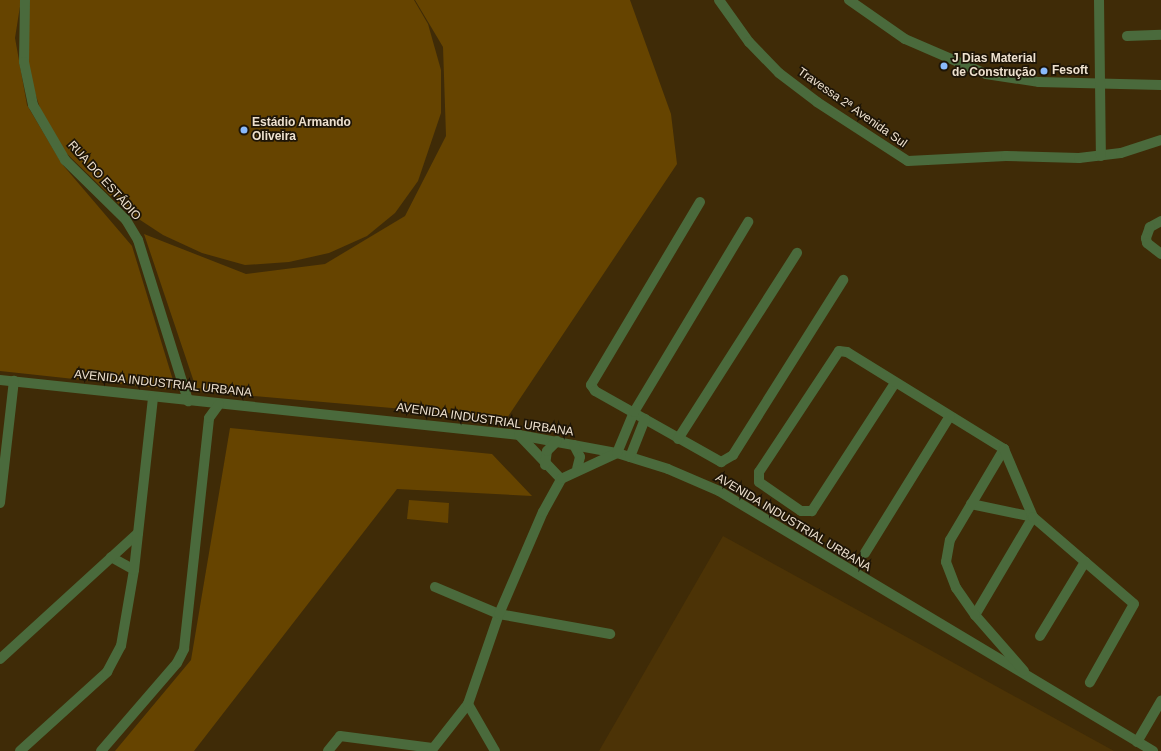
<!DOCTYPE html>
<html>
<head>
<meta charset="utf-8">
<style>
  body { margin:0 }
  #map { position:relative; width:1161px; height:751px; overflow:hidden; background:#3f2b07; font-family:Arial,sans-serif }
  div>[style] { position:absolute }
  .built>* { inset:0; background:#4c3306 }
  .green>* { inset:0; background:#640 }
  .minor>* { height:10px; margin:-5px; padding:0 5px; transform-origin:5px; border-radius:5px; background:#4a6a3c }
  .dots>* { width:11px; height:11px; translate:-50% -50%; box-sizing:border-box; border:2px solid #1e1507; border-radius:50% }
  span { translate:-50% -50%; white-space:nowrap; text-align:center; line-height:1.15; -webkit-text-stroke:3.5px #1e1507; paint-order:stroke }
  .poi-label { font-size:12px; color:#eee1cf; font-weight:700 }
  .left { translate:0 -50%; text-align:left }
  .street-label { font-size:12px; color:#eee1cf }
</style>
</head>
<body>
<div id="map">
  <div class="built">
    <div style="clip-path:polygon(723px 536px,1114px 751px,599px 751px)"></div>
  </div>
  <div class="green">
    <div style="clip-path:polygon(0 0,21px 0,15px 38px,27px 105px,62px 164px,132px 246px,176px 390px,0 371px)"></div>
    <div style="clip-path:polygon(30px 0,414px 0,428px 24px,441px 70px,441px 113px,418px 181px,395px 213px,367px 236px,329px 253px,289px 262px,245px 265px,202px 253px,163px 235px,125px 210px,62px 149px,42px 114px,31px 81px,25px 43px)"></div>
    <div style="clip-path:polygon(415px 0,630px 0,671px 114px,677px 164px,507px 418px,197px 391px,144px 234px,246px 274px,325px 264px,405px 216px,446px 136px,443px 47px)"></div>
    <div style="clip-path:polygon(230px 428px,492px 454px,532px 496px,397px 489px,194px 751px,115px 751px,191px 660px)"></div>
    <div style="clip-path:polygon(409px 500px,449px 503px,448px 523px,407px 519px)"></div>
  </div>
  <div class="minor">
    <div style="left:25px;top:0;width:62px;rotate:90.9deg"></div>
    <div style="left:24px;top:62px;width:44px;rotate:78.2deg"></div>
    <div style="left:33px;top:105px;width:64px;rotate:59.8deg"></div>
    <div style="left:65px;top:160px;width:86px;rotate:44.5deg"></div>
    <div style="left:126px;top:220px;width:23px;rotate:59deg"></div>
    <div style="left:138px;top:240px;width:169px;rotate:72.7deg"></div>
    <div style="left:719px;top:0;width:52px;rotate:54.5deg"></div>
    <div style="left:749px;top:42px;width:43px;rotate:45.9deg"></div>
    <div style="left:779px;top:73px;width:48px;rotate:37.3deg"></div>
    <div style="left:817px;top:102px;width:108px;rotate:33deg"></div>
    <div style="left:908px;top:161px;width:98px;rotate:-2.9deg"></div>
    <div style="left:1006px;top:156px;width:73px;rotate:1.6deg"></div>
    <div style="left:1079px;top:158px;width:42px;rotate:-6.8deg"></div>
    <div style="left:1121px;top:153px;width:42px;rotate:-18deg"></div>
    <div style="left:849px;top:0;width:68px;rotate:34.9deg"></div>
    <div style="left:905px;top:39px;width:88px;rotate:23.4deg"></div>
    <div style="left:986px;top:74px;width:54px;rotate:8.6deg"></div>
    <div style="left:1039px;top:82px;width:122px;rotate:1.4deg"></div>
    <div style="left:1099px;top:0;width:156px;rotate:89.3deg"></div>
    <div style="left:1127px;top:36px;width:34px;rotate:-2deg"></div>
    <div style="left:700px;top:202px;width:213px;rotate:120.8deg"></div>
    <div style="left:591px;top:385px;width:7px;rotate:56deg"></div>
    <div style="left:595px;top:391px;width:145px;rotate:29.4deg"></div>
    <div style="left:721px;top:462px;width:14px;rotate:-30deg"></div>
    <div style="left:733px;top:455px;width:207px;rotate:-57.8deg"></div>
    <div style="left:1161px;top:221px;width:13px;rotate:151deg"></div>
    <div style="left:1150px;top:227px;width:12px;rotate:110deg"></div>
    <div style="left:1146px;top:238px;width:5px;rotate:79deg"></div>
    <div style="left:1147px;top:243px;width:18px;rotate:38deg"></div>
    <div style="left:0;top:380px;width:522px;rotate:6.05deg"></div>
    <div style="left:519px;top:435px;width:100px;rotate:10.4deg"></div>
    <div style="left:617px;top:453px;width:53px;rotate:17.4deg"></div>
    <div style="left:668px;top:469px;width:56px;rotate:23.3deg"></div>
    <div style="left:719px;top:491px;width:506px;rotate:30.92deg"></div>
    <div style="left:895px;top:383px;width:153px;rotate:123deg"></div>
    <div style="left:812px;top:511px;width:11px;rotate:180deg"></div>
    <div style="left:801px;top:511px;width:51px;rotate:-145.4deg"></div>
    <div style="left:759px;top:482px;width:10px;rotate:-90deg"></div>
    <div style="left:759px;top:472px;width:145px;rotate:-56.5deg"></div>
    <div style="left:839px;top:351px;width:8px;rotate:7deg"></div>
    <div style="left:847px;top:352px;width:185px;rotate:31.7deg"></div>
    <div style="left:519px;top:435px;width:61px;rotate:46.3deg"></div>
    <div style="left:678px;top:439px;width:221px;rotate:-57.4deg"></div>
    <div style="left:574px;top:445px;width:13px;rotate:63deg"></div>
    <div style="left:580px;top:457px;width:12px;rotate:104deg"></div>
    <div style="left:630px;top:457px;width:41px;rotate:-68.5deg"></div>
    <div style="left:545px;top:465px;width:14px;rotate:-82deg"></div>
    <div style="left:547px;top:451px;width:14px;rotate:-45deg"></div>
    <div style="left:0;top:503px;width:123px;rotate:-83.5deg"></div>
    <div style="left:971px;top:504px;width:63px;rotate:11.8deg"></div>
    <div style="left:1033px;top:517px;width:114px;rotate:120.6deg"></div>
    <div style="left:865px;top:553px;width:161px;rotate:-58.2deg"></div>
    <div style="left:111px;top:557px;width:26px;rotate:29deg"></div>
    <div style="left:435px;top:587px;width:69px;rotate:22.9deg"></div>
    <div style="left:499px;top:614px;width:113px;rotate:10.2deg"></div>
    <div style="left:1040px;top:636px;width:87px;rotate:-58.7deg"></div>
    <div style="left:0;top:659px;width:187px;rotate:-42.4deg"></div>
    <div style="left:1024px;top:671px;width:74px;rotate:-131.2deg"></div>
    <div style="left:975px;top:615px;width:33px;rotate:-125deg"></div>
    <div style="left:956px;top:588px;width:28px;rotate:-111deg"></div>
    <div style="left:946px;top:562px;width:22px;rotate:-80deg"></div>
    <div style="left:950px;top:540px;width:106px;rotate:-59.3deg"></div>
    <div style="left:1004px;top:449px;width:74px;rotate:66.9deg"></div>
    <div style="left:1033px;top:517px;width:133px;rotate:40.7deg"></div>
    <div style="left:1134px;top:604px;width:90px;rotate:119.4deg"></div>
    <div style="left:1137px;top:742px;width:48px;rotate:-59.7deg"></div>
    <div style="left:20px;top:751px;width:118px;rotate:-42.2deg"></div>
    <div style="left:107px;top:672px;width:30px;rotate:-62deg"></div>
    <div style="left:121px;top:646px;width:77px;rotate:-80.3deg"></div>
    <div style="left:134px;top:570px;width:174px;rotate:-83.7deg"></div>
    <div style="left:101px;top:751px;width:116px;rotate:-49.2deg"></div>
    <div style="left:177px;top:663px;width:16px;rotate:-63deg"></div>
    <div style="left:184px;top:649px;width:232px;rotate:-83.8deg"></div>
    <div style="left:209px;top:418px;width:17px;rotate:-54deg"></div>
    <div style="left:328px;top:751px;width:19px;rotate:-51deg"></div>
    <div style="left:340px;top:736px;width:93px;rotate:7.4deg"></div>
    <div style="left:431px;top:751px;width:60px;rotate:-51.8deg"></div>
    <div style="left:495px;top:751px;width:54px;rotate:-119.9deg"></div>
    <div style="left:468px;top:704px;width:95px;rotate:-71deg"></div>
    <div style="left:499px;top:614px;width:111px;rotate:-66.7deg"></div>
    <div style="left:543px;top:512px;width:38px;rotate:-61deg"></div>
    <div style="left:561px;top:479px;width:62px;rotate:-24.9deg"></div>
    <div style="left:617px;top:453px;width:44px;rotate:-67.5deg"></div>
    <div style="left:634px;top:412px;width:222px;rotate:-59deg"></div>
  </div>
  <div class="dots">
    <div style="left:944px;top:66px;background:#8abafc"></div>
    <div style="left:1044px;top:71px;background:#8abafc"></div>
    <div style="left:244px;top:130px;background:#8abafc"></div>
  </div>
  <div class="poi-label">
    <span class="left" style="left:952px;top:66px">J Dias Material<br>de Construção</span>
    <span class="left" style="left:1052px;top:71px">Fesoft</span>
    <span class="left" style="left:252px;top:130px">Estádio Armando<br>Oliveira</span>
  </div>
  <div class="street-label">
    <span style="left:852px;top:108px;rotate:35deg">Travessa 2ª Avenida Sul</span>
    <span style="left:104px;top:181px;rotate:48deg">RUA DO ESTÁDIO</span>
    <span style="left:163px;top:384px;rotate:6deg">AVENIDA INDUSTRIAL URBANA</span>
    <span style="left:485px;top:420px;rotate:8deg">AVENIDA INDUSTRIAL URBANA</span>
    <span style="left:793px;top:523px;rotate:31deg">AVENIDA INDUSTRIAL URBANA</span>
  </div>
</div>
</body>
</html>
